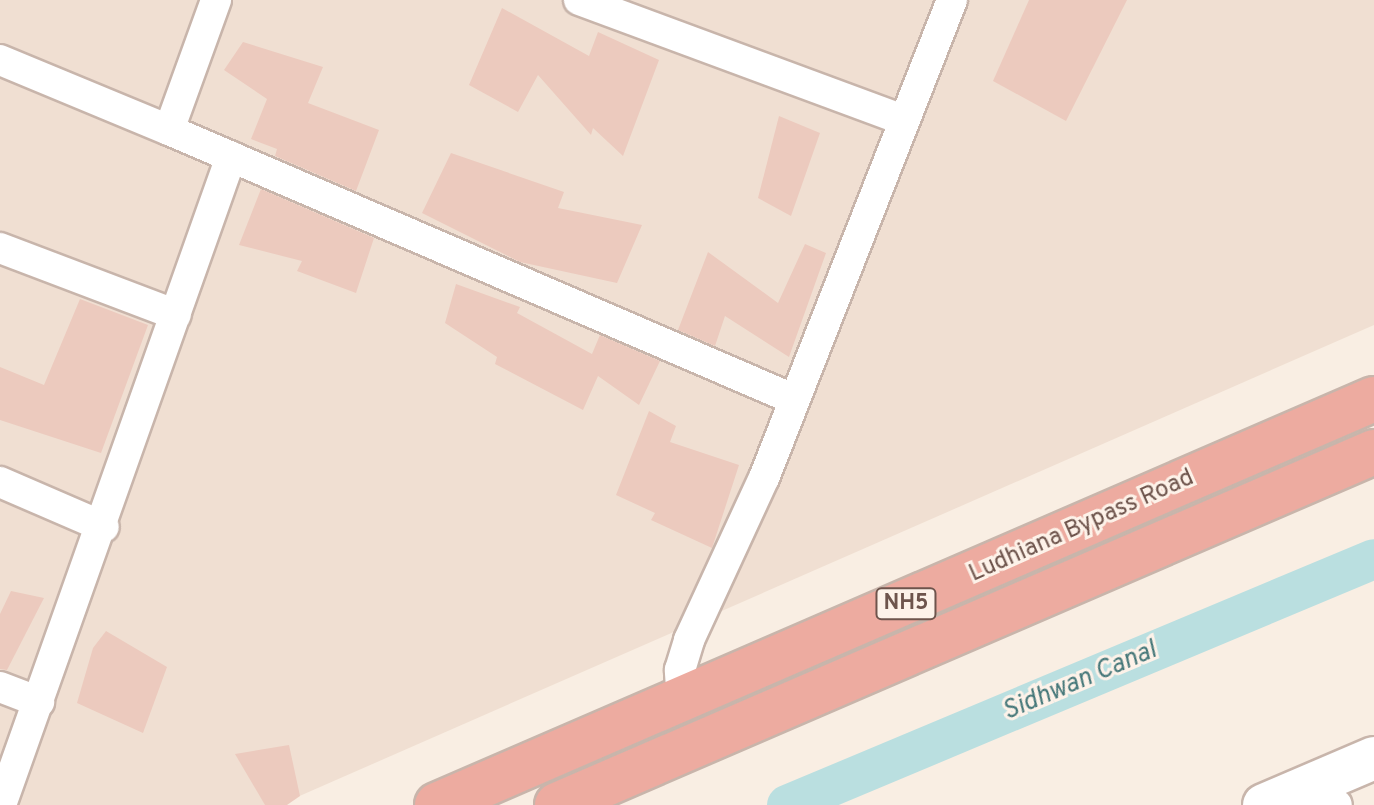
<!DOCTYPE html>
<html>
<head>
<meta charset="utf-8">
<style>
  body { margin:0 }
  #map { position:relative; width:1374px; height:805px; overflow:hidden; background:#f9eee3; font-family:Overpass,sans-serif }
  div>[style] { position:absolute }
  .residential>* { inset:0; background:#f0dfd2 }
  .canal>* { height:40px; margin:-20px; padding:0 20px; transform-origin:20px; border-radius:20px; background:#badfe0 }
  .building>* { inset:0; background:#eccabe }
  .roads { filter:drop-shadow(2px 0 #c8b5ab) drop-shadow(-2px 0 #c8b5ab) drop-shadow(0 2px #c8b5ab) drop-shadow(0 -2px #c8b5ab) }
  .street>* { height:30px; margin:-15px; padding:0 15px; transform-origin:15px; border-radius:15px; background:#fff }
  .secondary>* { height:42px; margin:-21px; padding:0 21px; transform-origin:21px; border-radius:21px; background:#fff }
  .highway>* { height:44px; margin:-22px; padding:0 22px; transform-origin:22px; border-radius:22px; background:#edaba0 }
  span { translate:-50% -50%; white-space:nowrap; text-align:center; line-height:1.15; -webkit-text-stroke:6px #fdf2e9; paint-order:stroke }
  .shield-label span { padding:2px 6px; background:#fdf2e9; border:2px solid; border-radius:6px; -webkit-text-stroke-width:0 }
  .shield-label { font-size:22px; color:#6e544c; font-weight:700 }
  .street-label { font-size:24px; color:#6e544c }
  .water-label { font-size:26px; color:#457779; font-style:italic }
</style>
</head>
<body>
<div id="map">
  <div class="residential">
    <div style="clip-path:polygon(0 0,1374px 0,1374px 325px,279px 805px,0 805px)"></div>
  </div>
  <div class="canal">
    <div style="left:787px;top:805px;width:636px;rotate:-22.74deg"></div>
  </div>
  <div class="building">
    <div style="clip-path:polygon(1029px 0,1127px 0,1066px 121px,993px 81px)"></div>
    <div style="clip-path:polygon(502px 8px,589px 56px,598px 32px,659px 60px,623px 156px,593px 128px,591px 135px,538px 75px,518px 112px,469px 85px)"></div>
    <div style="clip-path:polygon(243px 42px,323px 67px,308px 103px,379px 130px,356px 191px,275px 156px,277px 149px,251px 139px,267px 99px,224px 70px)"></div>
    <div style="clip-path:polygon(779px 116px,820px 133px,791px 216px,758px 198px)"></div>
    <div style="clip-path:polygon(451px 153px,564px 192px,558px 208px,642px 225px,617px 283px,520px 262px,422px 213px)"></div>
    <div style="clip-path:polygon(261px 189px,374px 238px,356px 293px,297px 271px,302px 261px,239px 245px)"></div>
    <div style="clip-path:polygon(805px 244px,826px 253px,789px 357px,725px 316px,715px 346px,678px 330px,708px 252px,778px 303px)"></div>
    <div style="clip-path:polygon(456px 284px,520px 307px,517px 313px,592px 354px,600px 335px,660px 361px,639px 405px,598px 376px,583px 410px,495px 364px,497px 357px,445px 323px)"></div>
    <div style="clip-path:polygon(80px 299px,148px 325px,101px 453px,0 420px,0 367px,44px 385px)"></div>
    <div style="clip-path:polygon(649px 411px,676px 426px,670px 442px,739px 465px,712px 548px,651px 520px,655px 513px,616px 495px)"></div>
    <div style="clip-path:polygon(11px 591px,44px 598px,7px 670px,0 669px,0 614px)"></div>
    <div style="clip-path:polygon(106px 631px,167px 667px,143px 733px,77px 703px,93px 648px)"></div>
    <div style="clip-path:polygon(289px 745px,300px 796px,287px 805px,265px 805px,235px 754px)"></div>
  </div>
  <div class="roads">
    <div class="street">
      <div style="left:579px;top:0;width:346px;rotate:20.3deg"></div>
      <div style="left:0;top:60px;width:183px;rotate:22.5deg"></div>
      <div style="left:169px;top:130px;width:138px;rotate:-70.1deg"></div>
      <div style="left:169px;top:130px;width:680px;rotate:23.32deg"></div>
      <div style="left:0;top:248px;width:188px;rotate:20.8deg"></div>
      <div style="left:0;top:482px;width:113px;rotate:23.4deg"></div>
      <div style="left:0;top:687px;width:42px;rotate:21deg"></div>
      <div style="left:682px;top:702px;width:32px;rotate:-94deg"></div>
      <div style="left:680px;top:670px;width:31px;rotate:-73deg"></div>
      <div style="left:689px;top:640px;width:179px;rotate:-65.2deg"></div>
      <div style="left:764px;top:478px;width:514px;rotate:-68.53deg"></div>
      <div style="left:1300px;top:789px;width:40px;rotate:23.4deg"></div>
      <div style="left:1px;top:805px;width:688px;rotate:-70.46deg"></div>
    </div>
    <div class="secondary">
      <div style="left:1264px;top:805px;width:120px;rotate:-23.1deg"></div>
    </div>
    <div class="highway">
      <div style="left:437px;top:805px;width:1021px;rotate:-23.43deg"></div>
      <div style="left:557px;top:805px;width:890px;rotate:-23.37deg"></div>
    </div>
  </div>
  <div class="shield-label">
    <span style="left:906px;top:604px">NH5</span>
  </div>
  <div class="street-label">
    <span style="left:1082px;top:527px;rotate:-24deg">Ludhiana Bypass Road</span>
  </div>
  <div class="water-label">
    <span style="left:1080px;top:682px;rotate:-23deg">Sidhwan Canal</span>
  </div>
</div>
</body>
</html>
